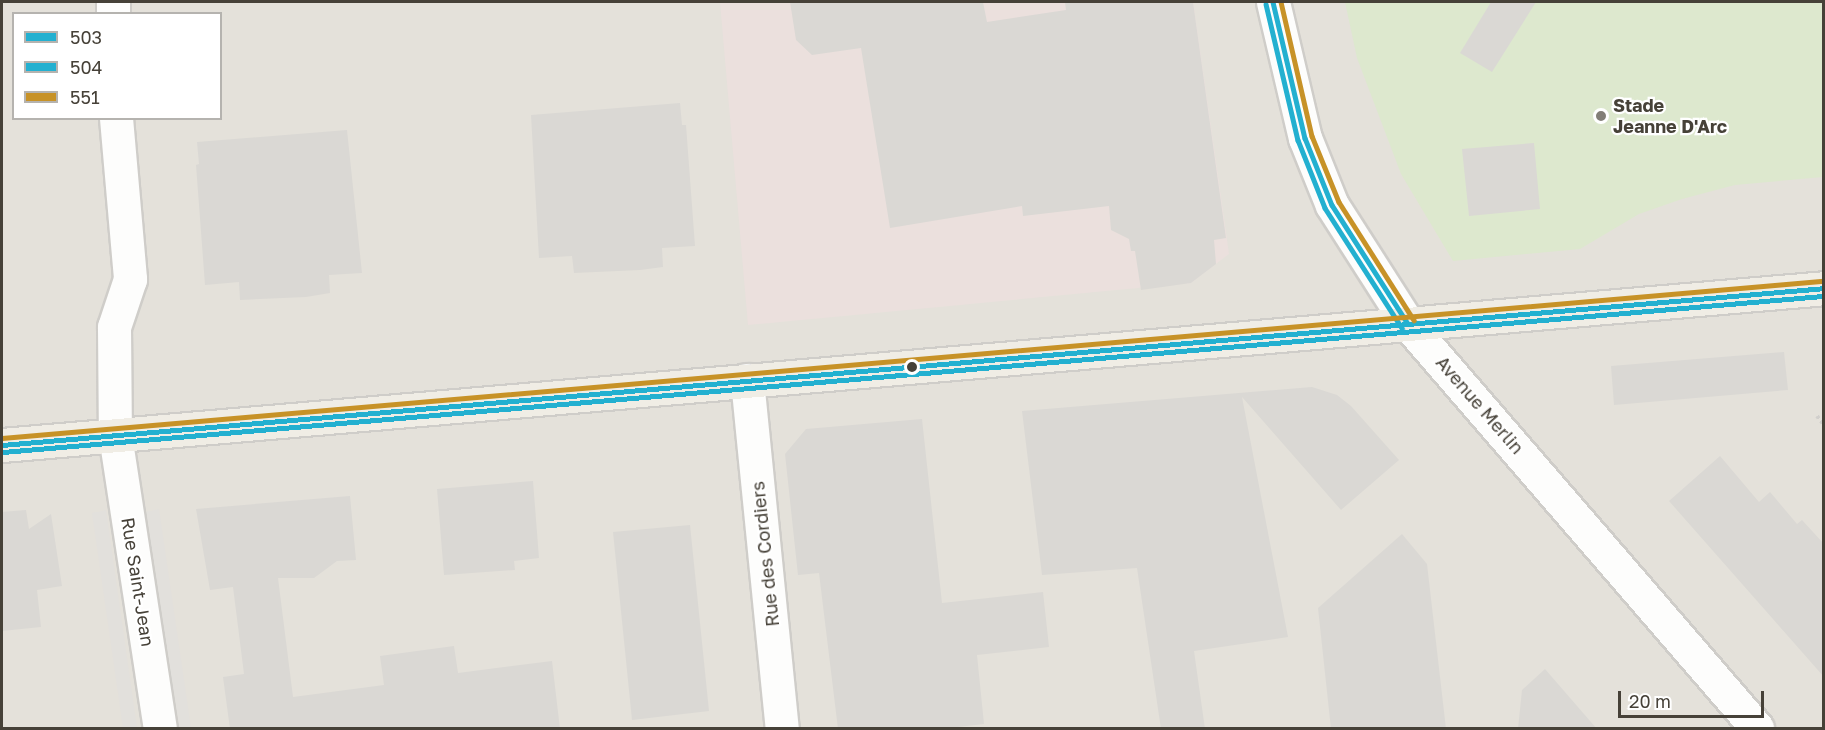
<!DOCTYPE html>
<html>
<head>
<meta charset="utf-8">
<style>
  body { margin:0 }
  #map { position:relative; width:1825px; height:730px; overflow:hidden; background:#f1efeb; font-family:"Golos Text",sans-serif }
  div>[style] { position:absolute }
  .residential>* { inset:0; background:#e4e1da }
  .medical>* { inset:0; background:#ebe0dd }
  .green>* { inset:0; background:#dde8ce }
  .parking>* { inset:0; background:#e2e0dc }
  .building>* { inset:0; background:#dad8d4 }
  .path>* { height:4px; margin-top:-2px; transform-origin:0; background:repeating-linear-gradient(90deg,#d1cfcc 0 3px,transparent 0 6px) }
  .roads { filter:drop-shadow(2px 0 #cfcdc9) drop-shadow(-2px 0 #cfcdc9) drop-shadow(0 2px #cfcdc9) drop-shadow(0 -2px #cfcdc9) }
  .minor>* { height:33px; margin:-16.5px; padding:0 16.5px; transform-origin:16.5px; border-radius:16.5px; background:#fdfdfc }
  .major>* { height:33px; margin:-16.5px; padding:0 16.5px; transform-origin:16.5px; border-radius:16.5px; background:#f0ede5 }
  .bus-1>* { height:4.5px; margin:-2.25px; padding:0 2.25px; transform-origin:2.25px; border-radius:2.25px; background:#23b0d0 }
  .bus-2>* { height:4.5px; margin:-2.25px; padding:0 2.25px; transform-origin:2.25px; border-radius:2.25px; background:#23b0d0 }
  .bus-3>* { height:4.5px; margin:-2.25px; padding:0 2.25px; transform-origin:2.25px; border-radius:2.25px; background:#c79227 }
  .dots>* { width:16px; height:16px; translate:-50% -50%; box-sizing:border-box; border:3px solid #fff; border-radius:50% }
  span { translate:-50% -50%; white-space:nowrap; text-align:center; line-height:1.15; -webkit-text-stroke:4.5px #fff; paint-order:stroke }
  .poi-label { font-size:18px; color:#464138; font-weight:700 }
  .left { translate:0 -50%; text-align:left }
  .street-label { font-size:18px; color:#464138 }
  .frame { position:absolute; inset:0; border:3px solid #464138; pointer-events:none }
  .legend { position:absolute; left:12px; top:12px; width:210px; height:108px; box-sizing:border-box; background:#fff; border:2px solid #b5b3af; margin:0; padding:8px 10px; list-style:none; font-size:18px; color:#464138 }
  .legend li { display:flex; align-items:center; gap:12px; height:30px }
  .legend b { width:30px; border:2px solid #b5b3af }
  .scale { position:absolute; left:1618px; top:691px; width:146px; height:27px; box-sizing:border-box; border:3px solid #464138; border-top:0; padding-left:8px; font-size:18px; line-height:21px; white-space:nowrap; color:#464138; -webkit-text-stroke:4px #fff; paint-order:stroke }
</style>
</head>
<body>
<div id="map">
  <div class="residential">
    <div style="clip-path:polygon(evenodd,2px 2px,1823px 2px,1823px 728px,2px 728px,2px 2px,14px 14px,220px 14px,220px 118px,14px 118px,14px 14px)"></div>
  </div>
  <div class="medical">
    <div style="clip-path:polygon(720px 2px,1193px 2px,1229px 254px,1191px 283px,748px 325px)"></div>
  </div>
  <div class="green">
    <div style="clip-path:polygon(1345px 2px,1823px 2px,1823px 177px,1735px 185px,1682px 199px,1639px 214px,1580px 249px,1453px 261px,1401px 174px,1357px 58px)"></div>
  </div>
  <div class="parking">
    <div style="clip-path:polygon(159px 509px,191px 728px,176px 728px,145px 512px)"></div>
    <div style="clip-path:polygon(106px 510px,137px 728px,123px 728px,92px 513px)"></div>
  </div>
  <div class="building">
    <div style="clip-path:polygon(790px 2px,983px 2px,987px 22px,1066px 10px,1065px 2px,1193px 2px,1226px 238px,1214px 240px,1216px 264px,1191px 283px,1141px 290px,1135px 251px,1131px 251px,1129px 239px,1111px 230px,1109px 206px,1023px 216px,1022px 206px,890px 228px,861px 48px,812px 55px,796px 40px)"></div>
    <div style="clip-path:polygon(1491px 2px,1536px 2px,1492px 72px,1460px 53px)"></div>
    <div style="clip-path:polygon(680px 103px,682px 125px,686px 125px,695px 246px,662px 248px,663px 267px,640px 270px,574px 273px,572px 256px,539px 258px,531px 115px)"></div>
    <div style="clip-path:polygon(347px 130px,362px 273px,329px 275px,330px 293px,306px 297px,240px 300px,239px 282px,205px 285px,196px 165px,199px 164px,197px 142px)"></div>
    <div style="clip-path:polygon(1534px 143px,1540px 209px,1469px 216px,1462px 149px)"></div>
    <div style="clip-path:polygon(1784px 352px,1788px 390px,1614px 405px,1611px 366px)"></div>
    <div style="clip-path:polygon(1312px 387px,1337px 395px,1351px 406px,1399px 460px,1341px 510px,1242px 397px,1288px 637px,1194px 651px,1205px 729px,1161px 729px,1137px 568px,1042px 575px,1022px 411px)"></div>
    <div style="clip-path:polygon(922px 419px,942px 603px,1043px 592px,1049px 647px,977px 655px,984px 724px,940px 729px,838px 729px,819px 573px,798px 575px,785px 454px,806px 429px)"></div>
    <div style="clip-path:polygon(1720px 456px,1759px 502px,1770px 492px,1797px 524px,1802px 520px,1824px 544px,1824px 677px,1669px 501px)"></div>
    <div style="clip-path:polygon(533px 481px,539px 558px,514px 561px,515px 570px,444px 575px,437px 489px)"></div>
    <div style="clip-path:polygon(350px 496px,356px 560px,337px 561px,314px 578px,278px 578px,293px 697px,384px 685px,380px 656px,454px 646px,458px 673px,552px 661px,560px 729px,230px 729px,223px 677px,244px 674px,233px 587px,210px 590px,196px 509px)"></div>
    <div style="clip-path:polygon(26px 510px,29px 529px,51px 514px,62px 586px,37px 590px,41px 627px,2px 631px,2px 512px)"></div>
    <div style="clip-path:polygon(690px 525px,709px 711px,632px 720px,613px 532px)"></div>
    <div style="clip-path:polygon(1402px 534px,1427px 564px,1446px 729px,1331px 729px,1318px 608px)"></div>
    <div style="clip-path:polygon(1545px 669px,1597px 729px,1518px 729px,1522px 690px)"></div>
  </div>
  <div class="path">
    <div style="left:1817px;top:416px;width:11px;rotate:52deg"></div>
  </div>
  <div class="roads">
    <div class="minor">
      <div style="left:113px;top:2px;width:12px;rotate:90deg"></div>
      <div style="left:1273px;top:2px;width:140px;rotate:76.8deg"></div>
      <div style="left:1305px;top:138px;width:72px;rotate:68.1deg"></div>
      <div style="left:1332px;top:205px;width:141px;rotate:57.4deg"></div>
      <div style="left:1408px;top:324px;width:534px;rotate:49.18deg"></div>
      <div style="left:116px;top:118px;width:162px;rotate:85deg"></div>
      <div style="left:130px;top:279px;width:51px;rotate:108.4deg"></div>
      <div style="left:114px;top:327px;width:108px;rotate:89.5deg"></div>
      <div style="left:115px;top:435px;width:296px;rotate:81.3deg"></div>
      <div style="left:747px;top:380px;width:350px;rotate:84.3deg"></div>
    </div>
    <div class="major">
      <div style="left:2px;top:445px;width:1829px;rotate:-4.92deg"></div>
    </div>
  </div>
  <div class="bus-1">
    <div style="left:1273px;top:2px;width:140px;rotate:76.8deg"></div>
    <div style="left:1305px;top:138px;width:72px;rotate:68.1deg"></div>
    <div style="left:1332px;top:205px;width:141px;rotate:57.4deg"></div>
    <div style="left:2px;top:445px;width:1829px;rotate:-4.92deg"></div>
  </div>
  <div class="bus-2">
    <div style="left:1266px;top:4px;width:140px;rotate:76.8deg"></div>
    <div style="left:1298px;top:140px;width:73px;rotate:68.3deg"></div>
    <div style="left:1325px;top:208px;width:143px;rotate:57.3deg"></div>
    <div style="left:3px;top:452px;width:1828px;rotate:-4.9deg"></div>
  </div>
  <div class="bus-3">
    <div style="left:1281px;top:2px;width:138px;rotate:77deg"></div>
    <div style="left:1312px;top:136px;width:71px;rotate:67.8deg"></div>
    <div style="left:1339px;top:202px;width:140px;rotate:57.6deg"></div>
    <div style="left:2px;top:438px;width:1828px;rotate:-4.93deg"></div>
  </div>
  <div class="dots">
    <div style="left:1601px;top:116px;background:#827e77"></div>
    <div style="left:912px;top:367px;background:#464138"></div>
  </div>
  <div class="poi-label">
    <span class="left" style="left:1613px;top:116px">Stade<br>Jeanne D'Arc</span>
  </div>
  <div class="street-label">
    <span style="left:1480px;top:405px;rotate:49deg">Avenue Merlin</span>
    <span style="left:765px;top:554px;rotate:-96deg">Rue des Cordiers</span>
    <span style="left:138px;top:582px;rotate:81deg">Rue Saint-Jean</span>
  </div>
  <div class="frame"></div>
  <ul class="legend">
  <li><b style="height:8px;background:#23b0d0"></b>503</li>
  <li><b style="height:8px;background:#23b0d0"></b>504</li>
  <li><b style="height:8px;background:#c79227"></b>551</li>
  </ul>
  <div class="scale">20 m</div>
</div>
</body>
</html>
